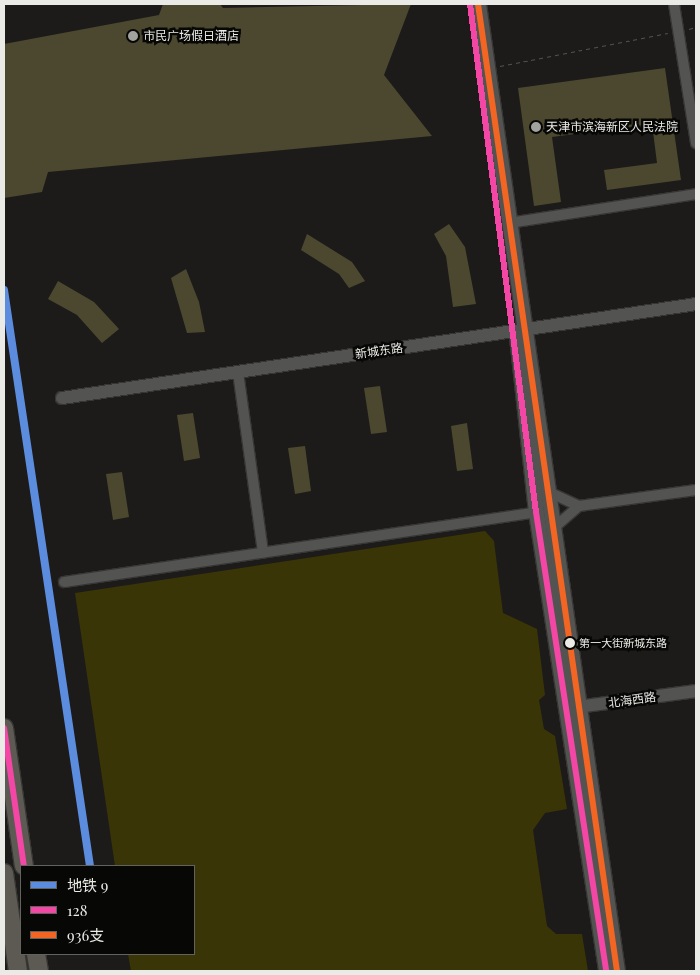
<!DOCTYPE html>
<html>
<head>
<meta charset="utf-8">
<style>
  body { margin:0 }
  #map { position:relative; width:700px; height:975px; overflow:hidden; background:#1c1b19; font-family:"Playfair Display","Noto Sans SC",serif }
  div>[style] { position:absolute }
  .green>* { inset:0; background:#3a3506 }
  .building>* { inset:0; background:#4b482f }
  .path>* { height:1px; margin-top:-0.5px; transform-origin:0; background:repeating-linear-gradient(90deg,#525251 0 4px,transparent 0 8px) }
  .roads { filter:drop-shadow(1px 0 #373635) drop-shadow(-1px 0 #373635) drop-shadow(0 1px #373635) drop-shadow(0 -1px #373635) }
  .minor>* { height:10px; margin:-5px; padding:0 5px; transform-origin:5px; border-radius:5px; background:#535351 }
  .tertiary>* { height:12px; margin:-6px; padding:0 6px; transform-origin:6px; border-radius:6px; background:#535351 }
  .secondary>* { height:15px; margin:-7.5px; padding:0 7.5px; transform-origin:7.5px; border-radius:7.5px; background:#535351 }
  .trunk>* { height:18px; margin:-9px; padding:0 9px; transform-origin:9px; border-radius:9px; background:#5c5a52 }
  .bus-1>* { height:6px; margin:-3px; padding:0 3px; transform-origin:3px; border-radius:3px; background:#f346a5 }
  .bus-2>* { height:6px; margin:-3px; padding:0 3px; transform-origin:3px; border-radius:3px; background:#f26522 }
  .metro-1>* { height:8px; margin:-4px; padding:0 4px; transform-origin:4px; border-radius:4px; background:#5b8cde }
  .dots>* { width:14px; height:14px; translate:-50% -50%; box-sizing:border-box; border:2px solid #070705; border-radius:50% }
  span { translate:-50% -50%; white-space:nowrap; text-align:center; line-height:1.15; -webkit-text-stroke:5px #070705; paint-order:stroke }
  .bus-label { font-size:11px; color:#eaeae7 }
  .left { translate:0 -50%; text-align:left }
  .poi-label { font-size:12px; color:#eaeae7 }
  .street-label { font-size:12px; color:#eaeae7 }
  .frame { position:absolute; inset:0; border:5px solid #eaeae7; pointer-events:none }
  .legend { position:absolute; left:20px; top:865px; width:175px; height:90px; box-sizing:border-box; background:#070705; border:1px solid #62625f; margin:0; padding:6px 9px; list-style:none; font-size:15px; color:#eaeae7 }
  .legend li { display:flex; align-items:center; gap:10px; height:25px }
  .legend b { width:25px; border:1px solid #62625f }
</style>
</head>
<body>
<div id="map">
  <div class="green">
    <div style="clip-path:polygon(485px 531px,494px 541px,503px 613px,537px 629px,545px 695px,539px 700px,544px 729px,555px 736px,567px 809px,545px 813px,533px 830px,547px 926px,556px 934px,582px 934px,588px 971px,131px 971px,128px 954px,194px 954px,194px 866px,115px 866px,75px 593px)"></div>
  </div>
  <div class="building">
    <div style="clip-path:polygon(163px 4px,220px 4px,223px 8px,411px 4px,384px 75px,432px 136px,48px 172px,42px 192px,4px 198px,4px 44px,159px 15px)"></div>
    <div style="clip-path:polygon(665px 68px,681px 180px,607px 190px,604px 170px,657px 163px,652px 124px,552px 137px,561px 202px,534px 206px,518px 88px)"></div>
    <div style="clip-path:polygon(449px 224px,465px 247px,476px 304px,453px 307px,446px 256px,434px 234px)"></div>
    <div style="clip-path:polygon(307px 234px,352px 262px,365px 281px,349px 288px,339px 274px,301px 250px)"></div>
    <div style="clip-path:polygon(186px 269px,199px 302px,205px 332px,187px 333px,171px 278px)"></div>
    <div style="clip-path:polygon(58px 281px,94px 302px,119px 329px,102px 343px,77px 315px,48px 299px)"></div>
    <div style="clip-path:polygon(380px 386px,387px 432px,371px 434px,364px 388px)"></div>
    <div style="clip-path:polygon(193px 413px,200px 458px,184px 461px,177px 415px)"></div>
    <div style="clip-path:polygon(467px 423px,473px 469px,457px 471px,451px 426px)"></div>
    <div style="clip-path:polygon(305px 446px,311px 491px,295px 494px,288px 448px)"></div>
    <div style="clip-path:polygon(122px 472px,129px 517px,113px 520px,106px 474px)"></div>
  </div>
  <div class="path">
    <div style="left:4px;top:4px;width:3px"></div>
    <div style="left:689px;top:29px;width:7px;rotate:-16deg"></div>
    <div style="left:500px;top:66px;width:171px;rotate:-11.1deg"></div>
  </div>
  <div class="roads">
    <div class="minor">
      <div style="left:674px;top:4px;width:141px;rotate:81deg"></div>
      <div style="left:509px;top:223px;width:189px;rotate:-8.8deg"></div>
      <div style="left:238px;top:372px;width:182px;rotate:82.1deg"></div>
      <div style="left:551px;top:493px;width:31px;rotate:25deg"></div>
      <div style="left:556px;top:526px;width:30px;rotate:-41deg"></div>
      <div style="left:579px;top:506px;width:118px;rotate:-7.8deg"></div>
      <div style="left:64px;top:582px;width:477px;rotate:-8.4deg"></div>
    </div>
    <div class="tertiary">
      <div style="left:62px;top:398px;width:641px;rotate:-8.43deg"></div>
      <div style="left:570px;top:708px;width:127px;rotate:-7.7deg"></div>
    </div>
    <div class="secondary">
      <div style="left:478px;top:4px;width:977px;rotate:81.82deg"></div>
      <div style="left:517px;top:337px;width:176px;rotate:83.8deg"></div>
      <div style="left:536px;top:512px;width:464px;rotate:81.3deg"></div>
    </div>
    <div class="trunk">
      <div style="left:4px;top:728px;width:139px;rotate:81.8deg"></div>
      <div style="left:4px;top:873px;width:99px;rotate:81.9deg"></div>
      <div style="left:36px;top:954px;width:17px;rotate:80deg"></div>
    </div>
  </div>
  <div class="bus-1">
    <div style="left:470px;top:4px;width:512px;rotate:82.6deg"></div>
    <div style="left:536px;top:512px;width:464px;rotate:81.3deg"></div>
    <div style="left:4px;top:728px;width:139px;rotate:81.8deg"></div>
  </div>
  <div class="bus-2">
    <div style="left:478px;top:4px;width:977px;rotate:81.82deg"></div>
  </div>
  <div class="metro-1">
    <div style="left:4px;top:290px;width:582px;rotate:81.51deg"></div>
  </div>
  <div class="dots">
    <div style="left:133px;top:36px;background:#a2a29f"></div>
    <div style="left:536px;top:127px;background:#a2a29f"></div>
    <div style="left:570px;top:643px;background:#eaeae7"></div>
  </div>
  <div class="bus-label">
    <span class="left" style="left:579px;top:643px">第一大街新城东路</span>
  </div>
  <div class="poi-label">
    <span class="left" style="left:143px;top:36px">市民广场假日酒店</span>
    <span class="left" style="left:546px;top:127px">天津市滨海新区人民法院</span>
  </div>
  <div class="street-label">
    <span style="left:379px;top:351px;rotate:-8deg">新城东路</span>
    <span style="left:632px;top:700px;rotate:-8deg">北海西路</span>
  </div>
  <div class="frame"></div>
  <ul class="legend">
  <li><b style="height:6px;background:#5b8cde"></b>地铁 9</li>
  <li><b style="height:6px;background:#f346a5"></b>128</li>
  <li><b style="height:6px;background:#f26522"></b>936支</li>
  </ul>
</div>
</body>
</html>
